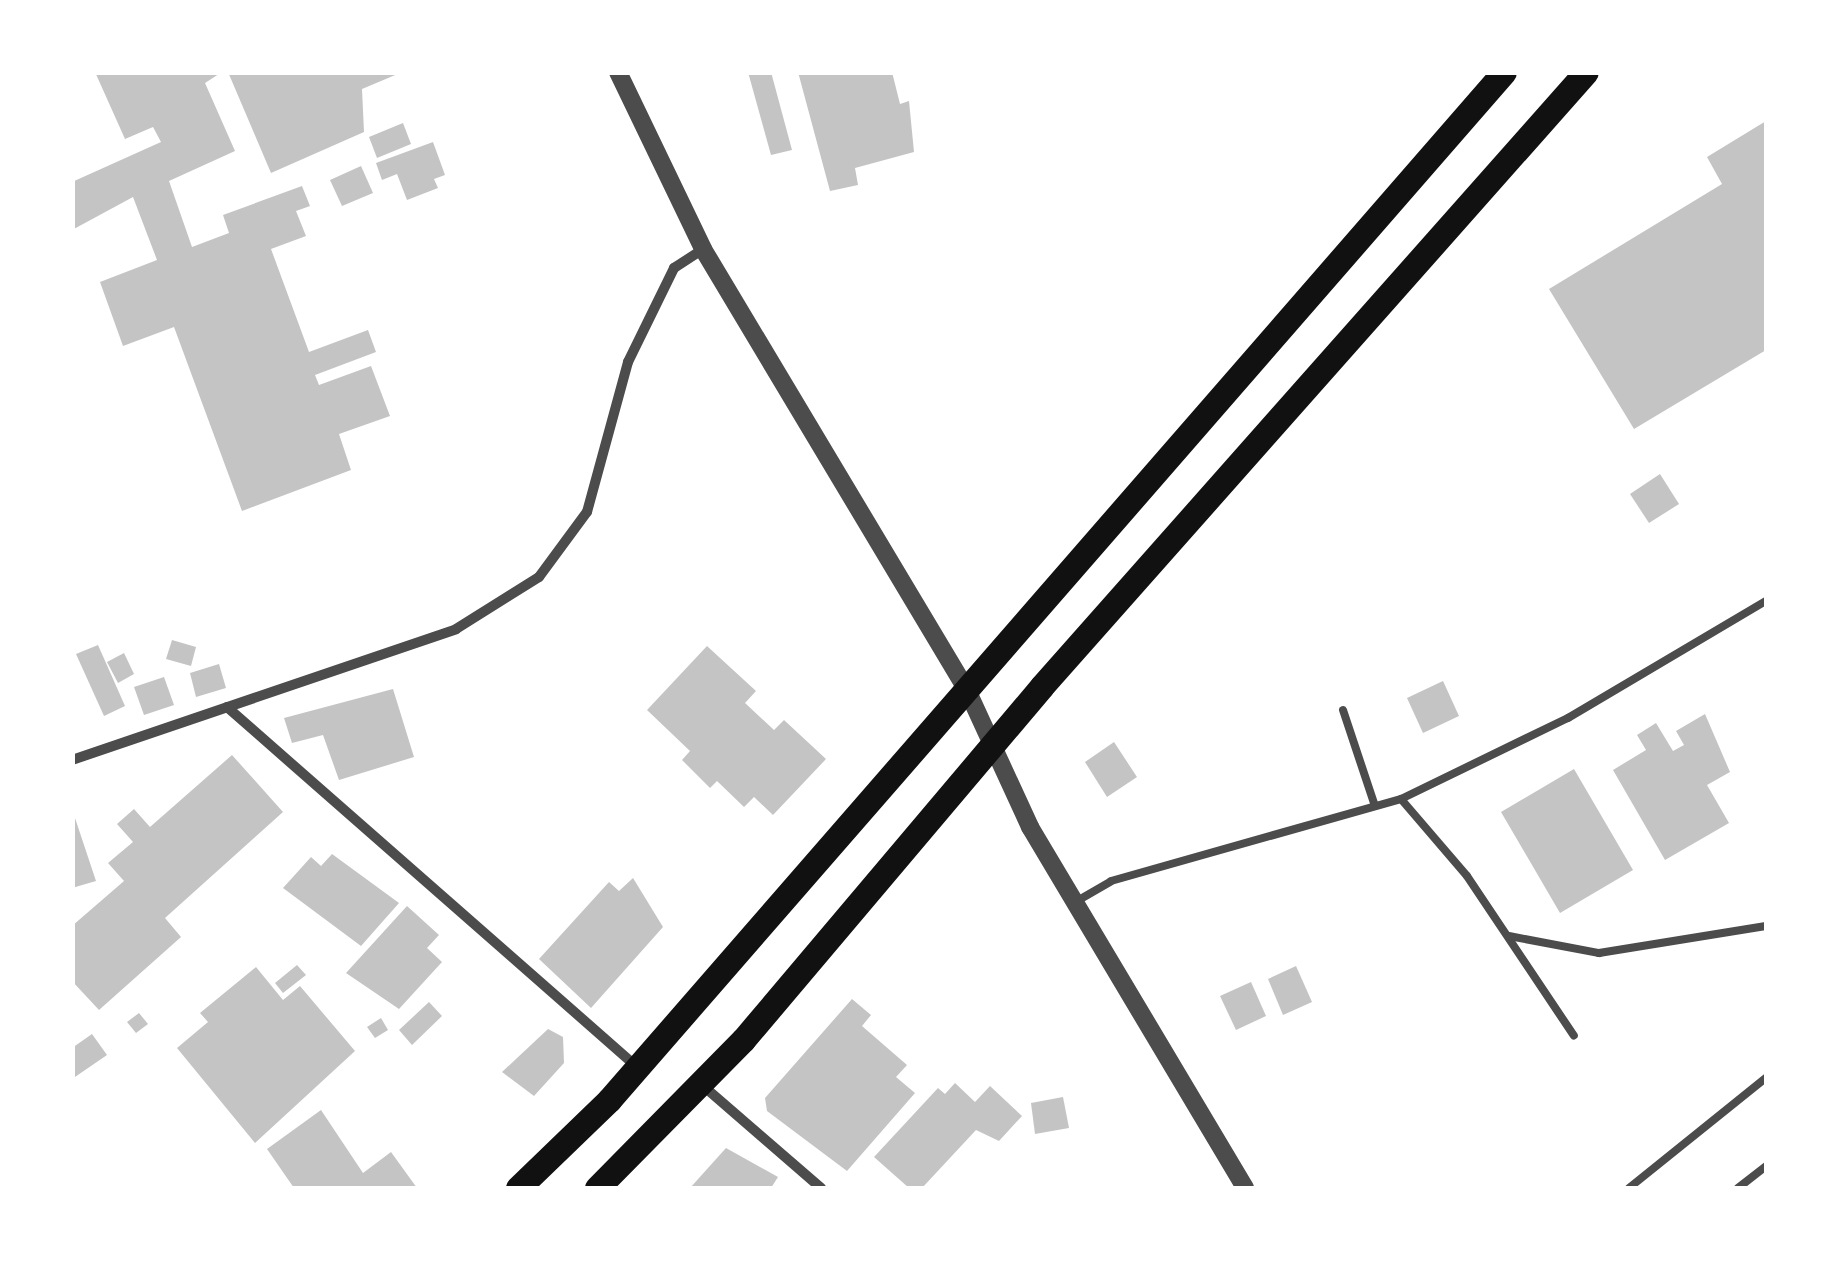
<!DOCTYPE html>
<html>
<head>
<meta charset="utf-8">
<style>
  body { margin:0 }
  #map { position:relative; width:1839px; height:1261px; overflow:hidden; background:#fff; font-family:"IBM Plex Sans",sans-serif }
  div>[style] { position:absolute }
  .building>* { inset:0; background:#c4c4c4 }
  .service>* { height:8px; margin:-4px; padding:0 4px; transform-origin:4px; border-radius:4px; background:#4c4c4c }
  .minor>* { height:10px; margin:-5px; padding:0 5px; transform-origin:5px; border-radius:5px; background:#4c4c4c }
  .tertiary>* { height:18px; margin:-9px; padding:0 9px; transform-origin:9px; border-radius:9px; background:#4c4c4c }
  .primary>* { height:25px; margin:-12.5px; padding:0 12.5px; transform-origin:12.5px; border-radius:12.5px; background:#111 }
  span { translate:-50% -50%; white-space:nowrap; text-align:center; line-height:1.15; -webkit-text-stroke:9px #fff; paint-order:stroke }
  .frame { position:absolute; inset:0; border:75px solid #fff; pointer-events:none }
</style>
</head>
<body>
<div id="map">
  <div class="building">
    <div style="clip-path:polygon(95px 72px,222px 72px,205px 83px,235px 151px,169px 181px,192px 247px,229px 233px,223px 215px,302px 186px,310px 206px,296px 211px,306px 236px,271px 249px,309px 352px,368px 330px,376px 352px,315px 375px,319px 385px,371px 366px,390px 416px,339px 434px,351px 470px,242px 511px,174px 327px,123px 346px,100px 282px,157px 260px,133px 197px,72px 230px,72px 182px,161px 142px,153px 127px,125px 139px)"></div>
    <div style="clip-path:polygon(228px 72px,400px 72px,400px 73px,362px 89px,364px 132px,271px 173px)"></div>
    <div style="clip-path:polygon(748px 72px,771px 72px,792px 150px,771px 155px)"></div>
    <div style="clip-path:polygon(798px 72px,892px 72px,900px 104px,909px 101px,914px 152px,855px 168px,858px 185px,830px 191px)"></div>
    <div style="clip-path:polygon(1766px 121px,1766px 350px,1634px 429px,1549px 289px,1722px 184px,1707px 157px)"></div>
    <div style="clip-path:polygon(403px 123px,411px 144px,377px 158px,369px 137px)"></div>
    <div style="clip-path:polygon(433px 142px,445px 175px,434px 179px,438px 188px,407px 200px,397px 174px,382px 180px,376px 163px)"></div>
    <div style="clip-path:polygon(361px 166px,373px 193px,342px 206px,330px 180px)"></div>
    <div style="clip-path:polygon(1660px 474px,1679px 504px,1649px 523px,1630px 494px)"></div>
    <div style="clip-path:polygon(172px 640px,196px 647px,191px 666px,166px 659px)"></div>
    <div style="clip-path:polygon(98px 645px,125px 706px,104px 716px,76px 654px)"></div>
    <div style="clip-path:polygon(707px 646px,756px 691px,745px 703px,774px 730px,784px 720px,826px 759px,773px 815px,754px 797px,744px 807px,717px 781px,710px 788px,682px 760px,690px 751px,647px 710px)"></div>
    <div style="clip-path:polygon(124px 653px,134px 674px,118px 683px,107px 662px)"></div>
    <div style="clip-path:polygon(219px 664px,226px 688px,196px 697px,190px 673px)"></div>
    <div style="clip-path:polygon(164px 677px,174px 705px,144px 715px,134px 687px)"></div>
    <div style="clip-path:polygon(1443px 681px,1459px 716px,1423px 733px,1407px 698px)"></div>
    <div style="clip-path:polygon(393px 689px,414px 757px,339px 780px,323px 735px,292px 743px,284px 718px)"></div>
    <div style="clip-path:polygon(1705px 714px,1730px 772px,1707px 785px,1729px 823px,1665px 860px,1613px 770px,1646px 750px,1637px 735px,1656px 723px,1673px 751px,1684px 745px,1676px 731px)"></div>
    <div style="clip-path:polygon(1114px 742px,1137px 777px,1107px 797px,1085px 762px)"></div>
    <div style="clip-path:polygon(232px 755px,283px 812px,165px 918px,181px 937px,99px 1010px,72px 981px,72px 926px,124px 881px,108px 863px,133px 842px,117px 824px,134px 809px,150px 827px)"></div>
    <div style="clip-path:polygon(1574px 769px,1633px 870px,1560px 913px,1501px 812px)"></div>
    <div style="clip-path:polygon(72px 809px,96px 881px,72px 888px)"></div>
    <div style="clip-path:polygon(332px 854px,399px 903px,361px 946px,283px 888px,311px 857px,321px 866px)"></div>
    <div style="clip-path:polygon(633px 878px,663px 927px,591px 1008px,539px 959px,609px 882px,619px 891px)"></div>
    <div style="clip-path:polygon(407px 906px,439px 935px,427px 948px,442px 962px,399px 1009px,346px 973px)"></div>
    <div style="clip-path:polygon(297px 965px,306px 975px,283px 993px,275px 983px)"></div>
    <div style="clip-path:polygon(1296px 966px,1312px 1002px,1283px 1015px,1268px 979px)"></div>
    <div style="clip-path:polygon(256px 967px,283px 1000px,300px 986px,355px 1051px,255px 1143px,177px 1048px,208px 1022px,200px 1013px)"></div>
    <div style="clip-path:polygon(1251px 982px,1266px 1016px,1236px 1030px,1220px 996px)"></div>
    <div style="clip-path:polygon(852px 999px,871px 1015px,862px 1026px,907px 1065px,896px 1077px,915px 1093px,847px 1171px,767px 1111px,765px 1098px)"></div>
    <div style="clip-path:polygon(429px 1002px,442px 1016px,412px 1045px,399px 1030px)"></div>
    <div style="clip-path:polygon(139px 1013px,148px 1024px,136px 1033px,127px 1022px)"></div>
    <div style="clip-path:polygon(381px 1018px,388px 1030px,375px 1038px,367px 1027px)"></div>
    <div style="clip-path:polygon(548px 1029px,563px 1037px,564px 1063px,534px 1096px,502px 1072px)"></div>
    <div style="clip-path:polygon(92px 1034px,107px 1055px,72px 1079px,72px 1048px)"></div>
    <div style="clip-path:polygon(955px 1083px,975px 1102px,990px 1086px,1022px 1116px,999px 1141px,976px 1130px,922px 1188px,909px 1188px,874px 1157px,938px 1088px,945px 1094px)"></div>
    <div style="clip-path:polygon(1063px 1097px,1069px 1128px,1035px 1134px,1031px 1103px)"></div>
    <div style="clip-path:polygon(321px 1110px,363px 1173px,391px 1152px,417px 1188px,294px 1188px,267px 1149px)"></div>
    <div style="clip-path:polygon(726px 1148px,778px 1177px,771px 1188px,690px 1188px)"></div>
  </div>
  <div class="service">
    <div style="left:1343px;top:710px;width:101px;rotate:71.6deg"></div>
    <div style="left:1401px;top:799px;width:101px;rotate:49.4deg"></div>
    <div style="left:1467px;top:876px;width:192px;rotate:56.2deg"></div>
    <div style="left:1077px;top:901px;width:39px;rotate:-30deg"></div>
    <div style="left:1111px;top:881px;width:301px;rotate:-15.8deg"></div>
    <div style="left:1401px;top:799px;width:186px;rotate:-25.9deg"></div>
    <div style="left:1568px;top:718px;width:230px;rotate:-30.6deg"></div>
    <div style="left:1509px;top:936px;width:92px;rotate:10.7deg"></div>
    <div style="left:1599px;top:953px;width:169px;rotate:-9.2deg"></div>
    <div style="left:1629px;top:1188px;width:176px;rotate:-38.8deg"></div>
    <div style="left:1738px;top:1188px;width:36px;rotate:-38deg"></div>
  </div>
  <div class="minor">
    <div style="left:227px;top:707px;width:544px;rotate:41.28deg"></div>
    <div style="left:72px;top:760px;width:406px;rotate:-18.8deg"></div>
    <div style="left:456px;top:629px;width:98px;rotate:-32.1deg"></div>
    <div style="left:539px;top:577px;width:81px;rotate:-53.6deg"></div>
    <div style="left:587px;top:512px;width:156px;rotate:-74.7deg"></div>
    <div style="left:628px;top:362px;width:105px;rotate:-63.9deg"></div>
    <div style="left:674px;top:268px;width:35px;rotate:-33deg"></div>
    <div style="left:701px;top:1084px;width:159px;rotate:40.9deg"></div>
  </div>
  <div class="tertiary">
    <div style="left:618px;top:72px;width:196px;rotate:64.3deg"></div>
    <div style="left:703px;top:249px;width:516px;rotate:59.11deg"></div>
    <div style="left:968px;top:692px;width:149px;rotate:65.3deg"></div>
    <div style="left:1030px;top:827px;width:420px;rotate:59.2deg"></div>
  </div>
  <div class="primary">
    <div style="left:518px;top:1188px;width:127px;rotate:-44deg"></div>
    <div style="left:609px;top:1100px;width:1363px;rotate:-48.96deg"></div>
    <div style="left:597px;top:1188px;width:208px;rotate:-45.4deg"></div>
    <div style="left:743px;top:1040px;width:463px;rotate:-49.8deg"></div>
    <div style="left:1042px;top:686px;width:820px;rotate:-48.46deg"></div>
  </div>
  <div class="frame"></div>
</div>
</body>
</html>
